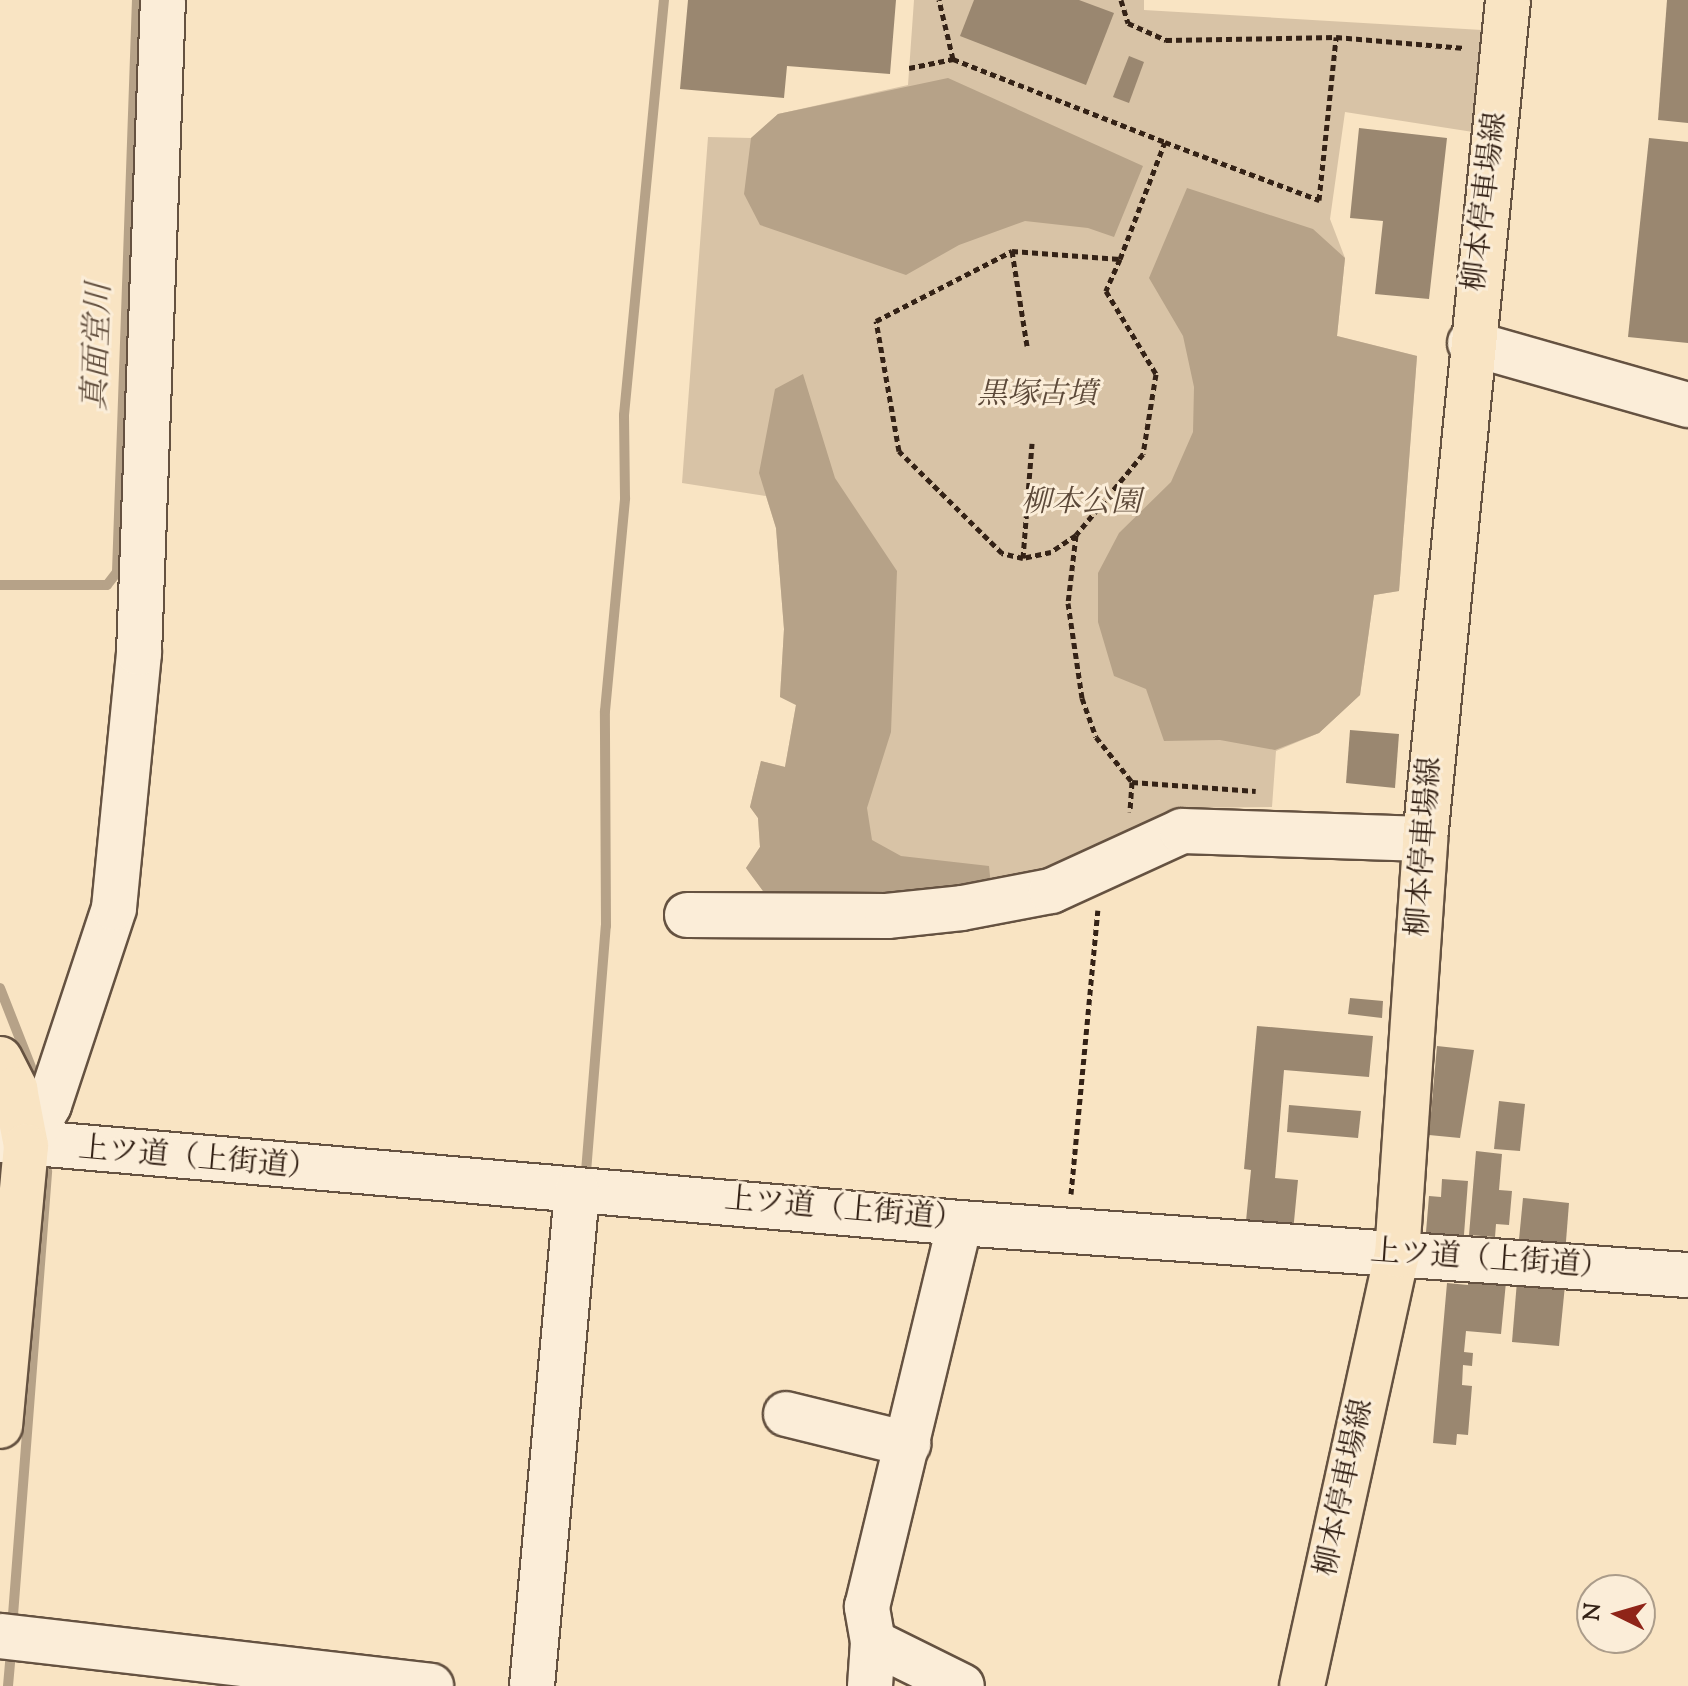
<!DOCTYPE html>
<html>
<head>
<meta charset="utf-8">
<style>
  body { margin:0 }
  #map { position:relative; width:1688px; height:1686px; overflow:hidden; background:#f9e4c3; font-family:"Sorts Mill Goudy","Noto Serif JP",serif }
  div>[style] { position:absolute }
  .green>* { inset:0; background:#d8c3a6 }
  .water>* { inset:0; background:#b6a288 }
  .stream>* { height:10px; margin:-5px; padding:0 5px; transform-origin:5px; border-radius:5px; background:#b6a288 }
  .building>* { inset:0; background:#9a8770 }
  .path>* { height:5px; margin-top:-2.5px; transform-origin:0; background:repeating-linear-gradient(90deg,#342216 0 6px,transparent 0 10px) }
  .roads { filter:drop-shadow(2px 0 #655241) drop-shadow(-2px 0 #655241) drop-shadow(0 2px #655241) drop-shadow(0 -2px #655241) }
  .minor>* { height:44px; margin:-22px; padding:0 22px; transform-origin:22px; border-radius:22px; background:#fbedd8 }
  .major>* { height:44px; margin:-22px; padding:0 22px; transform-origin:22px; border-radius:22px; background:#f9e4c3 }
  span { translate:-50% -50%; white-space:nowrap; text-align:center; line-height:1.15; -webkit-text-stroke:6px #fbedd8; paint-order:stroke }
  .street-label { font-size:30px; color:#342216 }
  .park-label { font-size:30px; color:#5d4a3a; font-style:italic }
  .water-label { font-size:32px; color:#624f3e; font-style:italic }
  .north { position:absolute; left:1576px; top:1574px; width:80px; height:80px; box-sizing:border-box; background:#fbedd8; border:2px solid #ab9c8a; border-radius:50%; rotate:275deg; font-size:22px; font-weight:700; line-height:32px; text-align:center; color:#342216 }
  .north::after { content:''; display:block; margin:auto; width:28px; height:36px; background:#8f2418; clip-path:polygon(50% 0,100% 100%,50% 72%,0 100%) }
</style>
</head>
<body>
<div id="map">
  <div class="green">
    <div style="clip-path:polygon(914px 0,1144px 0,1144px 10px,1482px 30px,1473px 132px,1345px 112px,1330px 219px,1345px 258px,1337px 336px,1417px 356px,1399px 591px,1374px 595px,1360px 695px,1319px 733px,1276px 751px,1272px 807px,1177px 808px,1131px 841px,992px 896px,763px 891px,746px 868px,760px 847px,758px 818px,750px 807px,761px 761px,785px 767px,796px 705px,780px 697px,784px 629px,776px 528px,766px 496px,682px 483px,708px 137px,751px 138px,778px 114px,908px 85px)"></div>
  </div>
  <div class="water">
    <div style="clip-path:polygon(948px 78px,1143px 166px,1114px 237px,1088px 228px,1025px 221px,959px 245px,906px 275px,760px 225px,744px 194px,751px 138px,778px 114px)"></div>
    <div style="clip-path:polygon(1187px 188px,1313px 229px,1345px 258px,1337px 336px,1417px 356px,1399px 591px,1374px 595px,1360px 695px,1319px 733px,1275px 750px,1220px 740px,1164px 741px,1146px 689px,1114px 676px,1098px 622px,1098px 573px,1119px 533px,1171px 482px,1193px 432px,1194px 387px,1183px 336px,1149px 278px)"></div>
    <div style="clip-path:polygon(803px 374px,835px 478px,897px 571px,891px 732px,867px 808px,872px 840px,901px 856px,989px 866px,992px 896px,788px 902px,763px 891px,746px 868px,760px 847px,758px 818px,750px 807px,761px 761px,785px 767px,796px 705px,780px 697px,784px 629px,776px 528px,759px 473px,775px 389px)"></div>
  </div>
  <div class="stream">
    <div style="left:0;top:585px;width:107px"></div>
    <div style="left:107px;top:585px;width:16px;rotate:-52deg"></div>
    <div style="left:117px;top:572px;width:572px;rotate:-88deg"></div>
    <div style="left:0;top:988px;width:99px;rotate:68.6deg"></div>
    <div style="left:586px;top:1172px;width:247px;rotate:-85.4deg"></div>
    <div style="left:606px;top:926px;width:215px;rotate:-90.3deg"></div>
    <div style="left:605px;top:711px;width:214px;rotate:-84.6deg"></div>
    <div style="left:625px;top:498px;width:83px;rotate:-90.7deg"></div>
    <div style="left:624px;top:415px;width:417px;rotate:-84.5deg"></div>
    <div style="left:12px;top:1628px;width:458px;rotate:-85.6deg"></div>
    <div style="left:8px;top:1686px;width:38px;rotate:-85deg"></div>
  </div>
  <div class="building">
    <div style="clip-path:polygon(688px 0,896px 0,890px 74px,787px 66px,784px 98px,680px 89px)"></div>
    <div style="clip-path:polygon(974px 0,1079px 0,1114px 13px,1086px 85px,960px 36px)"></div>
    <div style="clip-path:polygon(1667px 0,1688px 0,1688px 123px,1658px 120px)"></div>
    <div style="clip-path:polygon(1129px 56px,1144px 62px,1129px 103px,1113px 97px)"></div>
    <div style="clip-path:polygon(1359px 128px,1447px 138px,1429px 299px,1375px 294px,1383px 221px,1350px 218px)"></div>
    <div style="clip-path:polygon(1649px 138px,1688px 142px,1688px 343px,1628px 337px)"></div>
    <div style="clip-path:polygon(1012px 388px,1064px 392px,1063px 404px,1011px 399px)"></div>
    <div style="clip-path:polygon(1350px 730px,1399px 734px,1395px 788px,1346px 783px)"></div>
    <div style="clip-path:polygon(1350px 998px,1383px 1001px,1382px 1018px,1348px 1014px)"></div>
    <div style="clip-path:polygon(1257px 1026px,1373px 1036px,1369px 1077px,1284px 1070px,1275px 1178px,1298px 1180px,1293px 1232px,1246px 1221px,1251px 1170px,1244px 1169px)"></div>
    <div style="clip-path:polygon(1437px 1046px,1474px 1050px,1460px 1138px,1429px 1135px)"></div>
    <div style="clip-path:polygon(1499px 1101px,1525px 1104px,1520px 1151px,1494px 1149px)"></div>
    <div style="clip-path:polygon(1289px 1105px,1361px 1111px,1358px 1138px,1287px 1132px)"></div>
    <div style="clip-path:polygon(1476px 1151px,1502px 1154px,1499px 1190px,1512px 1191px,1509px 1225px,1496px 1224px,1495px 1237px,1469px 1235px)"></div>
    <div style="clip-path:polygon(1442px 1179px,1468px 1181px,1463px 1248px,1425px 1244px,1429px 1196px,1441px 1197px)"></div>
    <div style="clip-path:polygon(1523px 1198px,1569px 1203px,1565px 1254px,1518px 1250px)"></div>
    <div style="clip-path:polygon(1469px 1279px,1506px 1282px,1501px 1334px,1466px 1331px,1464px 1352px,1473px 1353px,1472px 1366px,1463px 1365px,1462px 1385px,1472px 1386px,1468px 1435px,1457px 1434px,1456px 1445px,1433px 1443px,1447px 1283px,1468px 1285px)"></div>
    <div style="clip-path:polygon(1517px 1281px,1565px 1285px,1559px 1346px,1512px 1342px)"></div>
  </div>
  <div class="path">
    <div style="left:1121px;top:0;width:24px;rotate:73deg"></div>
    <div style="left:1128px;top:23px;width:42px;rotate:24.1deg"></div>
    <div style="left:1166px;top:40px;width:170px;rotate:-1deg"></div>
    <div style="left:953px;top:59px;width:228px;rotate:21.4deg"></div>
    <div style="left:909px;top:68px;width:45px;rotate:-11.6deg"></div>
    <div style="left:953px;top:59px;width:61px;rotate:-103.3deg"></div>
    <div style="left:1012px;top:251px;width:96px;rotate:81deg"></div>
    <div style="left:1120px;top:259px;width:125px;rotate:-69deg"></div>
    <div style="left:1165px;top:142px;width:165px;rotate:20.6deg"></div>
    <div style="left:1319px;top:200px;width:164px;rotate:-84deg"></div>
    <div style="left:1336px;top:37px;width:129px;rotate:4.9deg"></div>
    <div style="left:1076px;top:535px;width:30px;rotate:146deg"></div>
    <div style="left:1051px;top:552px;width:29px;rotate:168deg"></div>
    <div style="left:1023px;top:558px;width:22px;rotate:-167deg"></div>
    <div style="left:1002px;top:553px;width:145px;rotate:-135.3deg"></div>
    <div style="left:899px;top:451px;width:132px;rotate:-100deg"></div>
    <div style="left:876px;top:321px;width:153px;rotate:-27.2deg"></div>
    <div style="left:1012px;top:251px;width:108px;rotate:4.2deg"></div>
    <div style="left:1120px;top:259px;width:35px;rotate:114deg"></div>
    <div style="left:1106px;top:291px;width:97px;rotate:58.9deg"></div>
    <div style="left:1156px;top:374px;width:81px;rotate:99.2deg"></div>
    <div style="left:1143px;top:454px;width:105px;rotate:129.6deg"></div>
    <div style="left:1076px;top:535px;width:68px;rotate:96.7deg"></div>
    <div style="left:1068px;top:603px;width:96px;rotate:81.6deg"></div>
    <div style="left:1082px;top:698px;width:41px;rotate:70.3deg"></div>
    <div style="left:1096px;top:737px;width:58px;rotate:51.3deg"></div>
    <div style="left:1132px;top:782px;width:30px;rotate:94deg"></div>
    <div style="left:1023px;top:558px;width:115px;rotate:-85.5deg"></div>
    <div style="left:1132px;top:782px;width:124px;rotate:4.2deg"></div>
    <div style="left:1071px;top:1194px;width:285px;rotate:-84.6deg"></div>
  </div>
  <div class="roads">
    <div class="minor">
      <div style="left:1470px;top:343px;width:227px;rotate:15.9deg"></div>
      <div style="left:687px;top:915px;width:200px;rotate:0.3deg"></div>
      <div style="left:887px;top:916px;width:75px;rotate:-6.1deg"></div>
      <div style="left:962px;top:908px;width:91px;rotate:-10.8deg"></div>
      <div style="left:1051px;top:891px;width:144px;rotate:-24.6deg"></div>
      <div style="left:1182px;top:831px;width:243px;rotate:1.9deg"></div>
      <div style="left:0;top:1140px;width:964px;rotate:4.94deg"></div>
      <div style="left:960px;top:1223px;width:730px;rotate:4.09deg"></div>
      <div style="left:26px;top:1146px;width:47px;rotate:-60.7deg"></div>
      <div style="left:49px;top:1105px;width:207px;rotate:-71.7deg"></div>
      <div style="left:114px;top:908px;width:256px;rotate:-84.4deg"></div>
      <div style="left:139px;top:653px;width:653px;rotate:-87.9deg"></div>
      <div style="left:786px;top:1414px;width:126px;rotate:13.8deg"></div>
      <div style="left:0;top:1636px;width:434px;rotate:6.6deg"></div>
      <div style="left:873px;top:1642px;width:99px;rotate:26.3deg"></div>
      <div style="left:532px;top:1686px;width:497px;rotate:-84.8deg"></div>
      <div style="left:870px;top:1686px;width:44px;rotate:-86.1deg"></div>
      <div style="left:873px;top:1642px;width:36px;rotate:-100deg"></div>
      <div style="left:867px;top:1607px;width:395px;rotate:-76.4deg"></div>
    </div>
    <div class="major">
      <div style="left:0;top:1059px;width:34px;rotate:63deg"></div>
      <div style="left:15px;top:1089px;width:58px;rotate:79.1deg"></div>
      <div style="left:26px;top:1146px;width:281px;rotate:95.3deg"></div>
      <div style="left:1302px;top:1686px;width:441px;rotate:-77.6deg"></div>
      <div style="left:1397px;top:1255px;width:417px;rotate:-86.1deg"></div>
      <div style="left:1425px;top:839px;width:843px;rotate:-84.35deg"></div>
    </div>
  </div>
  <div class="street-label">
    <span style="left:1487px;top:202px;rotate:-83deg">柳本停車場線</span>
    <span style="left:1426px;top:847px;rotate:-86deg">柳本停車場線</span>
    <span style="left:198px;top:1160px;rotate:5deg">上ツ道（上街道）</span>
    <span style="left:844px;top:1211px;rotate:5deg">上ツ道（上街道）</span>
    <span style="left:1490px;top:1261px;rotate:4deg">上ツ道（上街道）</span>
    <span style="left:1346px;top:1488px;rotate:-78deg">柳本停車場線</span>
  </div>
  <div class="park-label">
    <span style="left:1037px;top:396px">黒塚古墳</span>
    <span style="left:1081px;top:504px">柳本公園</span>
  </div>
  <div class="water-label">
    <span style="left:99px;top:347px;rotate:-88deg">真面堂川</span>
  </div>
  <div class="north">N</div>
</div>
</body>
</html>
